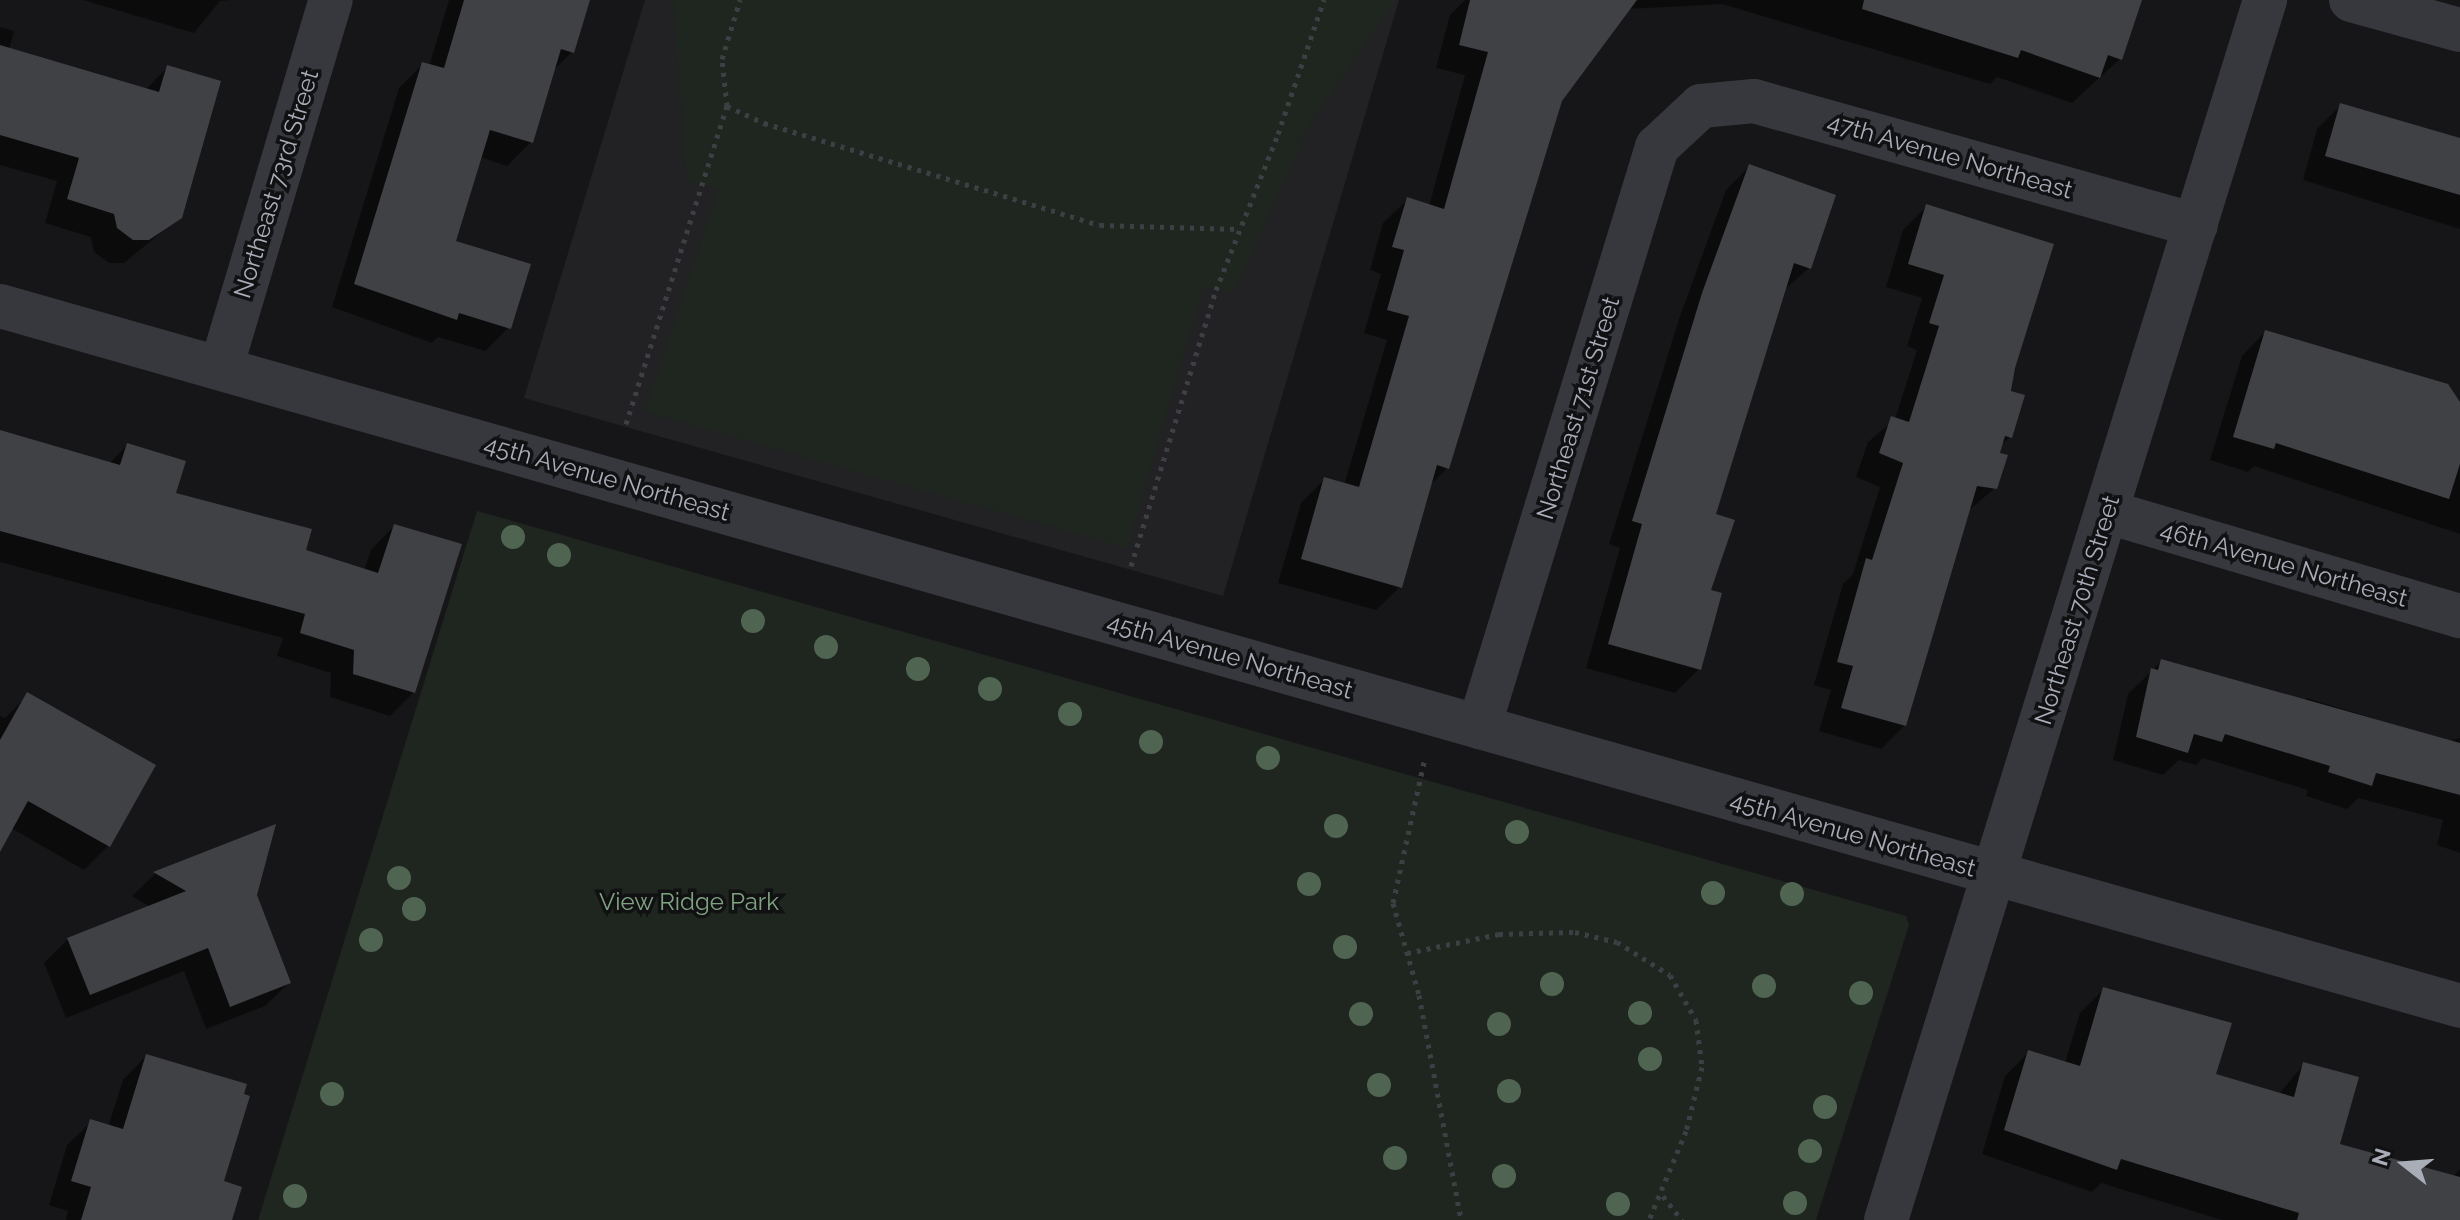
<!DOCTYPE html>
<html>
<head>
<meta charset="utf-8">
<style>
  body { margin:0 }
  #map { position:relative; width:2460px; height:1220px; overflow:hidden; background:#161618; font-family:Raleway,sans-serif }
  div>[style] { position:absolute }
  .built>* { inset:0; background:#222225 }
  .green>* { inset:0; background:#1e261f }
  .shadow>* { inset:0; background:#0007 }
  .building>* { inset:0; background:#404145 }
  .path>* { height:5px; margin-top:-2.5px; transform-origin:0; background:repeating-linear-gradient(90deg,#3d3f44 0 4px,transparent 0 10px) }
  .minor>* { height:44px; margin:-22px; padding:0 22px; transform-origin:22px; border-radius:22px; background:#37383d }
  .trees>* { width:24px; height:24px; margin:-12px; border-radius:50%; background:#506452 }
  span { translate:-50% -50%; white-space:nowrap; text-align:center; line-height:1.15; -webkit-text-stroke:7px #111113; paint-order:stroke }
  .street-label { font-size:24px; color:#a8adb8 }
  .park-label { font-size:24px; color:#7fa381 }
  .north { position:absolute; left:2364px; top:1124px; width:80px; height:80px; -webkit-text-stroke:6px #111113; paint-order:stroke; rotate:287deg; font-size:22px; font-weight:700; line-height:32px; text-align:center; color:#a8adb8 }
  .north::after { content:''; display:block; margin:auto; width:28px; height:36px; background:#a8adb8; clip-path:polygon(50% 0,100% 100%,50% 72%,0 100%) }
</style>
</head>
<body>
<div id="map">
  <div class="built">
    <div style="clip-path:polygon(645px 0,1399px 0,1223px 596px,524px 398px)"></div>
  </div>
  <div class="green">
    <div style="clip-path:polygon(673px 0,1396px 0,1313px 118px,1233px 293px,1203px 287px,1127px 548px,645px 412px,719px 188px,687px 182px)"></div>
    <div style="clip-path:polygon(477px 511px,1906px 916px,1909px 925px,1816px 1220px,258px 1220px)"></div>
  </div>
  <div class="shadow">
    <div style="clip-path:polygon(83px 0,231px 0,220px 1px,194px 33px)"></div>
    <div style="clip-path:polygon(449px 0,575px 0,572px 52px,553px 71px,531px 142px,507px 166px,480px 157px,454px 243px,509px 327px,485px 351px,438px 337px,432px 343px,332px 307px,399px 88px,423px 64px,429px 66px)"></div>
    <div style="clip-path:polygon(1465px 0,2140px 0,2120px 59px,2072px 103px,1997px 77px,1990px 84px,1722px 4px,1628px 9px,1560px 100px,1447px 468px,1428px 487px,1400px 587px,1376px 610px,1278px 583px,1301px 503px,1324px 480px,1344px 485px,1387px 340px,1364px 333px,1381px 274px,1370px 270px,1383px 223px,1407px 200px,1429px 206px,1465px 75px,1436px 68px,1450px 15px)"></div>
    <div style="clip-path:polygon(0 27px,14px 31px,9px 50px,145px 90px,168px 67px,180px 217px,124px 263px,109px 263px,94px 252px,91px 237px,45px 223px,57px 181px,0 165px)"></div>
    <div style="clip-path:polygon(2341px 105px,2460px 141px,2460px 229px,2303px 180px,2317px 129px)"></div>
    <div style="clip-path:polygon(1749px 167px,1809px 268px,1783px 291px,1714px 515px,1709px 591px,1720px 595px,1699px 669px,1675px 693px,1586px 668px,1620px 548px,1609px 544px,1679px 319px,1726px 190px)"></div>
    <div style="clip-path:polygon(1927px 206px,2013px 367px,2010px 437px,1999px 447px,1995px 488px,1968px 511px,1905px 725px,1881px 749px,1819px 731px,1831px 690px,1814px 685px,1843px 584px,1853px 574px,1880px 487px,1856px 477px,1868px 442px,1895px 419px,1917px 350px,1907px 346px,1922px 298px,1886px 287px,1903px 230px)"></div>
    <div style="clip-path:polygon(2265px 332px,2460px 424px,2460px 534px,2254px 466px,2248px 472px,2210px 460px,2242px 356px)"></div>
    <div style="clip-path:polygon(0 432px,109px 464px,127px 445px,173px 495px,304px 551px,364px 570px,371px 550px,394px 526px,414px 692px,390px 716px,330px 697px,331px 673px,277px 656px,283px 638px,0 562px)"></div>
    <div style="clip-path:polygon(2162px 661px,2302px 704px,2307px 698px,2448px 741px,2460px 738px,2460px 853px,2437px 845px,2443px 820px,2358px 798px,2347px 809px,2306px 796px,2308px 790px,2203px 758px,2196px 765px,2179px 760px,2163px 775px,2113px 760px,2128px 694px)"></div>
    <div style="clip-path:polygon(28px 695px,153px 765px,108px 846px,84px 870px,11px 828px,0 848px,0 716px,5px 718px)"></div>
    <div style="clip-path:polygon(273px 827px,255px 895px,289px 983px,265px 1006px,206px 1029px,184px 971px,66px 1018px,44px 963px,68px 939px,150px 907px,132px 896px,155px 874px)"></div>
    <div style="clip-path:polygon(2104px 989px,2214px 1075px,2278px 1095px,2304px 1064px,2337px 1146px,2453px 1177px,2460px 1169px,2460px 1220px,2222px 1220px,2101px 1183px,2092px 1192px,1982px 1154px,2005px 1076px,2029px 1052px,2065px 1063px,2080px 1013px)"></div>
    <div style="clip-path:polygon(146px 1056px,222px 1183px,230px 1220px,66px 1220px,68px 1211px,49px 1205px,67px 1145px,91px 1122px,108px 1127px,123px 1080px)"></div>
  </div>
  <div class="building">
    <div style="clip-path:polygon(464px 0,590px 0,574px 53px,561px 49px,533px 143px,490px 130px,456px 241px,531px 264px,511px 329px,459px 313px,457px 320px,354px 284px,422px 62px,444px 68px)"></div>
    <div style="clip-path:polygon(1470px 0,1637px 0,1562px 101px,1449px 469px,1437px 465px,1402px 588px,1301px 559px,1324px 477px,1359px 487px,1409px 316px,1387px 310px,1404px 250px,1392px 247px,1407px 197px,1444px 209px,1488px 52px,1459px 45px)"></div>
    <div style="clip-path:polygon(1864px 0,2142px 0,2122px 60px,2108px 55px,2100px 78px,2021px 50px,2018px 58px,1862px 9px)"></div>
    <div style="clip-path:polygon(0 45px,159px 92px,167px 65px,221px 81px,182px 218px,149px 240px,133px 240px,117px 228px,114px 214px,67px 199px,79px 158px,0 135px)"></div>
    <div style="clip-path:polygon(2340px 103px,2460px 138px,2460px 195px,2325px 156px)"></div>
    <div style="clip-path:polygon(1749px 164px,1836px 195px,1811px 269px,1794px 263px,1716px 514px,1735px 520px,1711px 590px,1722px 593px,1701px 670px,1608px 644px,1642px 524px,1632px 521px,1702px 293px)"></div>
    <div style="clip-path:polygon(1926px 204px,2054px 244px,2015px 368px,2011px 391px,2025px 395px,2012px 438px,2005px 436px,2000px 453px,2008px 455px,1997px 489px,1977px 486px,1906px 726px,1841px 708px,1853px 666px,1837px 662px,1866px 558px,1872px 560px,1903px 463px,1879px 453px,1891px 416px,1909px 422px,1939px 326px,1929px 323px,1944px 275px,1908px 264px)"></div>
    <div style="clip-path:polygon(2265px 330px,2448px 384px,2460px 402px,2460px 464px,2449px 499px,2276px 443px,2274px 449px,2233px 437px)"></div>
    <div style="clip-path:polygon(0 430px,120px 465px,127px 443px,186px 461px,176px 493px,312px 529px,306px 550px,378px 573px,394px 524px,462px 544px,415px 693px,353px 674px,354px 650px,300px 633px,305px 614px,0 531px)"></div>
    <div style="clip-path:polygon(2161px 659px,2460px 743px,2460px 795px,2376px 773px,2372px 786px,2328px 772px,2330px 766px,2225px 734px,2222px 742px,2194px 734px,2188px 753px,2136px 737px,2151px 668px,2158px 670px)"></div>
    <div style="clip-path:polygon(27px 692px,156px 765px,110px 847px,28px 801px,0 852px,0 740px)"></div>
    <div style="clip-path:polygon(276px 824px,257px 895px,291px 983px,230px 1007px,208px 948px,90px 995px,67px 938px,186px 891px,153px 872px)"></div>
    <div style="clip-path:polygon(2103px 987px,2232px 1023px,2216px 1074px,2294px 1097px,2303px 1062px,2359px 1077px,2340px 1144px,2460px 1177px,2460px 1220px,2297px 1220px,2299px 1213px,2121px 1159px,2117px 1170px,2004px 1130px,2028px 1050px,2080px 1066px)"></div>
    <div style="clip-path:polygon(146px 1054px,247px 1084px,244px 1094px,250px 1096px,224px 1181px,242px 1187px,232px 1220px,81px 1220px,91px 1187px,71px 1181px,90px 1119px,123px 1129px)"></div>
  </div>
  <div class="path">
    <div style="left:727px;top:106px;width:41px;rotate:24.7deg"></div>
    <div style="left:764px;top:123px;width:351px;rotate:16.9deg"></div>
    <div style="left:1100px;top:225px;width:138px;rotate:1.7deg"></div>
    <div style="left:626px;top:424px;width:334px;rotate:-72.4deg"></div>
    <div style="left:727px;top:106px;width:47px;rotate:-96.1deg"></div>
    <div style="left:722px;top:59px;width:62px;rotate:-73deg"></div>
    <div style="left:1131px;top:566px;width:289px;rotate:-72.9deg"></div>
    <div style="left:1216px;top:290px;width:168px;rotate:-68.3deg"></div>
    <div style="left:1278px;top:134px;width:142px;rotate:-71.1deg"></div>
    <div style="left:1424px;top:762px;width:144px;rotate:102.4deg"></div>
    <div style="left:1393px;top:903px;width:96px;rotate:74.2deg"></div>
    <div style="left:1419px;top:995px;width:229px;rotate:79.4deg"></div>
    <div style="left:1407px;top:953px;width:94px;rotate:-11.7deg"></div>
    <div style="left:1499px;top:934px;width:76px;rotate:-1.5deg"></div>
    <div style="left:1575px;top:932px;width:43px;rotate:13.4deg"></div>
    <div style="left:1617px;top:942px;width:62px;rotate:31.9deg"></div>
    <div style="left:1670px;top:975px;width:52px;rotate:60deg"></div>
    <div style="left:1696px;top:1020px;width:47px;rotate:82.7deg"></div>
    <div style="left:1702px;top:1067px;width:66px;rotate:104deg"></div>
    <div style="left:1686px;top:1131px;width:96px;rotate:112.6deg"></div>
    <div style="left:1663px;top:1196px;width:31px;rotate:52deg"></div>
  </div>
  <div class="minor">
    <div style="left:2351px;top:0;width:113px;rotate:15.4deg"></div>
    <div style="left:0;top:306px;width:2558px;rotate:15.88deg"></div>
    <div style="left:221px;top:368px;width:384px;rotate:-73.4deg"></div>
    <div style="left:2108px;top:512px;width:367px;rotate:16.5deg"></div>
    <div style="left:1479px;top:727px;width:607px;rotate:-72.94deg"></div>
    <div style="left:1657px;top:147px;width:60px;rotate:-43deg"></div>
    <div style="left:1701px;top:106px;width:53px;rotate:-5.4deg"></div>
    <div style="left:1754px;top:101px;width:459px;rotate:15.7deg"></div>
    <div style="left:1886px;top:1220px;width:1278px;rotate:-72.74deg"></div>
  </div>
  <div class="trees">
    <div style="left:513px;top:537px"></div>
    <div style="left:559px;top:555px"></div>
    <div style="left:753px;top:621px"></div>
    <div style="left:826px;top:647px"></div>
    <div style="left:918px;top:669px"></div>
    <div style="left:990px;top:689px"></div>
    <div style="left:1070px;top:714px"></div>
    <div style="left:1151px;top:742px"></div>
    <div style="left:1268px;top:758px"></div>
    <div style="left:1336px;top:826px"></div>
    <div style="left:1517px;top:832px"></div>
    <div style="left:399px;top:878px"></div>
    <div style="left:1309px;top:884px"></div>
    <div style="left:1713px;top:893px"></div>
    <div style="left:1792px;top:894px"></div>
    <div style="left:414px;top:909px"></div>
    <div style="left:371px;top:940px"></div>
    <div style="left:1345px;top:947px"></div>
    <div style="left:1552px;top:984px"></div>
    <div style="left:1764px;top:986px"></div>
    <div style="left:1861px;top:993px"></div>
    <div style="left:1640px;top:1013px"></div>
    <div style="left:1361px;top:1014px"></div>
    <div style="left:1499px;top:1024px"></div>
    <div style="left:1650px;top:1059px"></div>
    <div style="left:1379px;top:1085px"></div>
    <div style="left:1509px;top:1091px"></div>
    <div style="left:332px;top:1094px"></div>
    <div style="left:1825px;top:1107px"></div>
    <div style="left:1810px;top:1151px"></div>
    <div style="left:1395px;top:1158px"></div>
    <div style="left:1504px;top:1176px"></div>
    <div style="left:295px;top:1196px"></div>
    <div style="left:1795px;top:1203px"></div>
    <div style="left:1618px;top:1204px"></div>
  </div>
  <div class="street-label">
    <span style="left:1950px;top:156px;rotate:16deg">47th Avenue Northeast</span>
    <span style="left:276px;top:184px;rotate:-73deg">Northeast 73rd Street</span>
    <span style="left:1578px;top:408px;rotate:-73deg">Northeast 71st Street</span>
    <span style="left:607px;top:478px;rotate:16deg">45th Avenue Northeast</span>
    <span style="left:2284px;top:564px;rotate:16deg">46th Avenue Northeast</span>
    <span style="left:2077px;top:610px;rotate:-73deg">Northeast 70th Street</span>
    <span style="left:1230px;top:656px;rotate:16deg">45th Avenue Northeast</span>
    <span style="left:1853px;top:834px;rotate:16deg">45th Avenue Northeast</span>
  </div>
  <div class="park-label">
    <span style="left:689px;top:902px">View Ridge Park</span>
  </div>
  <div class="north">N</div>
</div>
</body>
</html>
